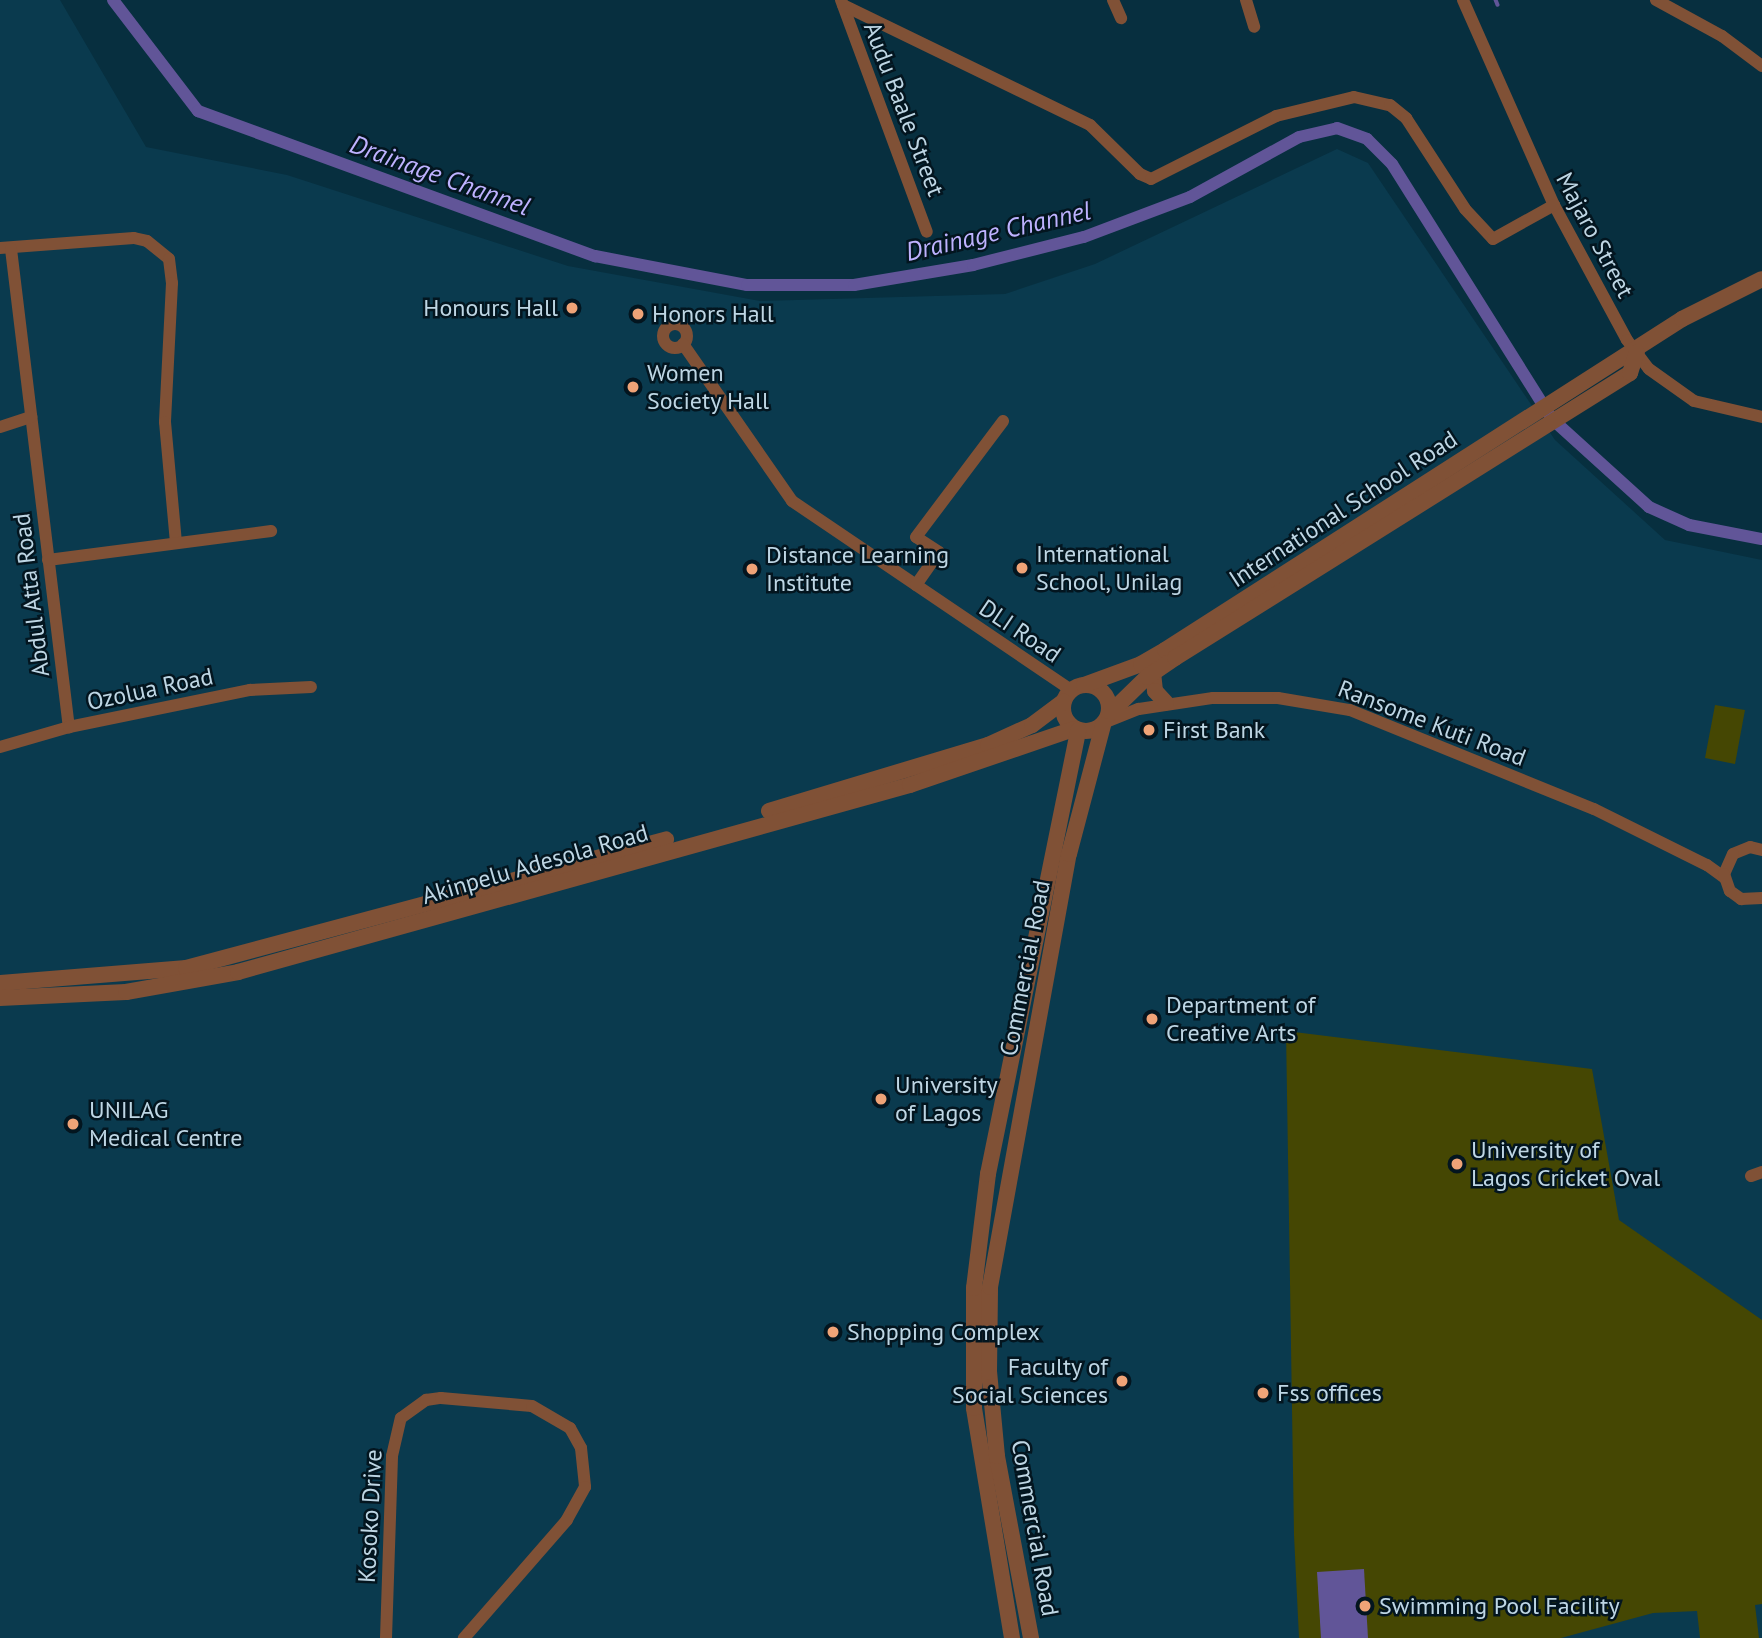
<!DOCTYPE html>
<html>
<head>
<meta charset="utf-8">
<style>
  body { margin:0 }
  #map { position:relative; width:1762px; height:1638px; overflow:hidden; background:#072f3f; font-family:"PT Sans",sans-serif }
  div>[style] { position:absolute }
  .built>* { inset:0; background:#0a3a4e }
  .green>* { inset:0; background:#454703 }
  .water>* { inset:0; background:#615598 }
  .stream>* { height:3.5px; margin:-1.75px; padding:0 1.75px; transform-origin:1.75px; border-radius:1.75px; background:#615598 }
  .canal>* { height:12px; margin:-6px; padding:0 6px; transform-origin:6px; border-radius:6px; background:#615598 }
  .minor>* { height:12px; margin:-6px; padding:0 6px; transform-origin:6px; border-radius:6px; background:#805136 }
  .minor>.ring { margin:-6px; padding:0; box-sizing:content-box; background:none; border:12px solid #805136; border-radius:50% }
  .tertiary>* { height:16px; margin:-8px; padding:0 8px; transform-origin:8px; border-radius:8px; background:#805136 }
  .tertiary>.ring { margin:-8px; padding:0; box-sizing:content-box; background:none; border:16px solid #805136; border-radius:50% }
  .dots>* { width:19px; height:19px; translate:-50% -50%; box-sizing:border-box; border:4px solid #03151f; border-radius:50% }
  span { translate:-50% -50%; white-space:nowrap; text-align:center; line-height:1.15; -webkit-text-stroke:5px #03151f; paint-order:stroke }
  .street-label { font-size:24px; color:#bed6e4 }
  .poi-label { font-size:24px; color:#bed6e4 }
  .right { translate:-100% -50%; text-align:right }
  .left { translate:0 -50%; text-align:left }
  .water-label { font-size:26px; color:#beb2ff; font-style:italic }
</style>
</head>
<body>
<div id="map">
  <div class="built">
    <div style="clip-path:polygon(0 0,60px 0,146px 147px,287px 175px,568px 266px,760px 301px,1005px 294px,1095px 264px,1337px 149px,1368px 163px,1555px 440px,1665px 540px,1762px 560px,1762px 1638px,0 1638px)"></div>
  </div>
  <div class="green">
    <div style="clip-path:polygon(1715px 705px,1745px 710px,1735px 764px,1705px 758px)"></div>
    <div style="clip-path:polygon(1286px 1031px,1592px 1069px,1619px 1220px,1762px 1320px,1762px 1604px,1755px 1605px,1759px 1638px,1700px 1638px,1697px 1611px,1653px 1613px,1561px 1638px,1299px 1638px,1294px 1535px)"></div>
  </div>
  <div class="water">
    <div style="clip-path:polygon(1364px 1569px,1368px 1638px,1321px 1638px,1317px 1572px)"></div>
  </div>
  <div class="stream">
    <div style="left:1496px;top:0;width:5px;rotate:68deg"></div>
  </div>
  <div class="canal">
    <div style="left:113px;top:0;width:140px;rotate:52.6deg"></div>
    <div style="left:198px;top:111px;width:423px;rotate:20.1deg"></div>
    <div style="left:595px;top:256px;width:155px;rotate:10.8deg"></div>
    <div style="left:747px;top:285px;width:107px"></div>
    <div style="left:854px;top:285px;width:121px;rotate:-9.5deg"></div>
    <div style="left:973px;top:265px;width:114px;rotate:-14.2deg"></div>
    <div style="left:1084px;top:237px;width:113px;rotate:-20.7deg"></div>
    <div style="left:1190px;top:197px;width:124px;rotate:-28.8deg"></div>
    <div style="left:1299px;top:137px;width:39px;rotate:-13deg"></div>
    <div style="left:1337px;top:128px;width:32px;rotate:20deg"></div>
    <div style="left:1367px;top:139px;width:35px;rotate:45deg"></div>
    <div style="left:1392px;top:164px;width:301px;rotate:57.9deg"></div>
    <div style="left:1552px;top:419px;width:131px;rotate:42.2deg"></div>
    <div style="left:1649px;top:507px;width:44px;rotate:24.2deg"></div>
    <div style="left:1689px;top:525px;width:74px;rotate:10.9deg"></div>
  </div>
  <div class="minor">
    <div style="left:841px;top:0;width:247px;rotate:69.7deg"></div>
    <div style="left:1113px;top:0;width:20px;rotate:66deg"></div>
    <div style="left:1246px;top:0;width:28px;rotate:73deg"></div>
    <div style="left:1463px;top:0;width:224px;rotate:66.1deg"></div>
    <div style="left:1554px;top:205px;width:153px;rotate:61.6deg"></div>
    <div style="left:1627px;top:340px;width:36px;rotate:53deg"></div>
    <div style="left:1649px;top:369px;width:55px;rotate:35.4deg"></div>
    <div style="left:1694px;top:401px;width:70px;rotate:13.2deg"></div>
    <div style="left:1656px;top:0;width:75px;rotate:28.6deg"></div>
    <div style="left:1722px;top:36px;width:50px;rotate:36.9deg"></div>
    <div style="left:843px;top:5px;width:275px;rotate:25.9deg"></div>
    <div style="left:1090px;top:125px;width:70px;rotate:44.4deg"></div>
    <div style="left:1140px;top:174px;width:12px;rotate:24deg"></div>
    <div style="left:1151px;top:179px;width:140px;rotate:-26.7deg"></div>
    <div style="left:1276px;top:116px;width:80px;rotate:-13.7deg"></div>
    <div style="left:1354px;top:97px;width:37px;rotate:13deg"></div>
    <div style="left:1390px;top:105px;width:21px;rotate:39deg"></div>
    <div style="left:1406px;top:118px;width:108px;rotate:57deg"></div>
    <div style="left:1465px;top:209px;width:41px;rotate:47deg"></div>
    <div style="left:1493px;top:239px;width:70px;rotate:-29.1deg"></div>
    <div style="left:0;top:248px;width:134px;rotate:-4.3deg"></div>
    <div style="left:134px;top:238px;width:13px;rotate:13deg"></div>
    <div style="left:147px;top:241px;width:28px;rotate:39deg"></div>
    <div style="left:169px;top:259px;width:24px;rotate:83deg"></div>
    <div style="left:172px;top:283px;width:139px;rotate:92.9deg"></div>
    <div style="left:165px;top:422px;width:121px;rotate:84.8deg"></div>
    <div style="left:11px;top:249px;width:482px;rotate:83.1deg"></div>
    <div class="ring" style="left:663px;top:324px;width:12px;height:12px"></div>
    <div style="left:683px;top:344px;width:191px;rotate:55.2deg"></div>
    <div style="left:792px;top:501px;width:337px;rotate:34.1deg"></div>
    <div style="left:0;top:427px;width:33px;rotate:-18deg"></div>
    <div style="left:48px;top:560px;width:225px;rotate:-7.4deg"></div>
    <div style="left:916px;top:585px;width:40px;rotate:-55.1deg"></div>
    <div style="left:939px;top:552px;width:27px;rotate:-147deg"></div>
    <div style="left:916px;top:537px;width:145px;rotate:-53.1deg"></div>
    <div style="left:1106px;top:722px;width:35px;rotate:-22deg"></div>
    <div style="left:1139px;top:709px;width:75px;rotate:-8.5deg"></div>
    <div style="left:1213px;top:698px;width:65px"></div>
    <div style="left:1278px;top:698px;width:73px;rotate:9.5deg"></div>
    <div style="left:1350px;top:710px;width:263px;rotate:22.1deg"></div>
    <div style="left:1594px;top:809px;width:126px;rotate:26.4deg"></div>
    <div style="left:1707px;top:865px;width:22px;rotate:36deg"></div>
    <div style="left:0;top:747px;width:72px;rotate:-16.2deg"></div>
    <div style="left:69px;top:727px;width:185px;rotate:-11.6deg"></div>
    <div style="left:250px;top:690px;width:61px;rotate:-2.8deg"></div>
    <div style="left:1762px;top:850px;width:12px;rotate:-166deg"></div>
    <div style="left:1750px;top:847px;width:18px;rotate:158deg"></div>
    <div style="left:1733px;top:854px;width:22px;rotate:114deg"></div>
    <div style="left:1724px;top:874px;width:18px;rotate:71deg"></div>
    <div style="left:1730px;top:891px;width:14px;rotate:36deg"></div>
    <div style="left:1741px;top:899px;width:21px;rotate:-3deg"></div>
    <div style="left:1751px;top:1176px;width:12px;rotate:-20deg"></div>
    <div style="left:386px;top:1638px;width:182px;rotate:-88.1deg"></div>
    <div style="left:392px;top:1456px;width:39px;rotate:-77deg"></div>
    <div style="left:401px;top:1418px;width:31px;rotate:-36deg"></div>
    <div style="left:426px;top:1400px;width:15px;rotate:-8deg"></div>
    <div style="left:441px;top:1398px;width:91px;rotate:5deg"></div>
    <div style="left:532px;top:1406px;width:44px;rotate:30.1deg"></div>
    <div style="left:570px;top:1428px;width:23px;rotate:61deg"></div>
    <div style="left:581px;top:1448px;width:39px;rotate:84deg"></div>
    <div style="left:585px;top:1487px;width:38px;rotate:119deg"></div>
    <div style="left:567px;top:1520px;width:157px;rotate:131.1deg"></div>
  </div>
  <div class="tertiary">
    <div style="left:1153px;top:672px;width:19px;rotate:84deg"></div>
    <div style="left:1155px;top:691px;width:16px;rotate:47deg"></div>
    <div class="ring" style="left:1063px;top:685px;width:30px;height:30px"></div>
    <div style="left:1084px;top:685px;width:61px;rotate:-20.2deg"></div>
    <div style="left:1141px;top:664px;width:28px;rotate:-30deg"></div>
    <div style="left:1165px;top:650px;width:614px;rotate:-32.63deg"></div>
    <div style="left:1682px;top:319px;width:89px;rotate:-26.6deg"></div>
    <div style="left:1109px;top:714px;width:53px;rotate:-44.2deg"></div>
    <div style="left:1147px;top:677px;width:34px;rotate:-34deg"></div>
    <div style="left:1175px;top:658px;width:537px;rotate:-32.06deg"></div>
    <div style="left:1630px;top:373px;width:22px;rotate:-72deg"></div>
    <div style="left:769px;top:811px;width:229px;rotate:-16.8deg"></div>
    <div style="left:988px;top:745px;width:48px;rotate:-24.4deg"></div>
    <div style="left:1032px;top:725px;width:39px;rotate:-37deg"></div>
    <div style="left:0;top:983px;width:187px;rotate:-4.6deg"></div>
    <div style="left:186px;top:968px;width:497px;rotate:-15deg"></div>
    <div style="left:0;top:998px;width:126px;rotate:-2.7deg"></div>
    <div style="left:126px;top:992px;width:114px;rotate:-10.1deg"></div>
    <div style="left:238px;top:972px;width:698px;rotate:-15.55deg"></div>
    <div style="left:910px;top:785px;width:173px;rotate:-18.9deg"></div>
    <div style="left:1012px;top:1638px;width:233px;rotate:-99.4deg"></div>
    <div style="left:974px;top:1408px;width:120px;rotate:-90deg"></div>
    <div style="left:974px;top:1288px;width:115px;rotate:-83deg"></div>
    <div style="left:988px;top:1174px;width:453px;rotate:-78.5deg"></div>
    <div style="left:1031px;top:1638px;width:185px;rotate:-100.6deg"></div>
    <div style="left:997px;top:1456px;width:84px;rotate:-95.4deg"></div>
    <div style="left:989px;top:1372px;width:85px;rotate:-89.3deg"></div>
    <div style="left:990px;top:1287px;width:440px;rotate:-79.7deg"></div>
    <div style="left:1069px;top:854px;width:133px;rotate:-75.2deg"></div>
  </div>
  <div class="dots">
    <div style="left:572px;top:308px;background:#efa377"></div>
    <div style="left:638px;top:314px;background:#efa377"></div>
    <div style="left:633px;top:387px;background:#efa377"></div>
    <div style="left:1022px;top:568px;background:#efa377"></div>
    <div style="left:752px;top:569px;background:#efa377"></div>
    <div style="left:1149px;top:730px;background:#efa377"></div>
    <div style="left:1152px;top:1019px;background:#efa377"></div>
    <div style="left:881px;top:1099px;background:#efa377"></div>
    <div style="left:73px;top:1124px;background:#efa377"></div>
    <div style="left:1457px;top:1164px;background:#efa377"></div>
    <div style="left:833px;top:1332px;background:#efa377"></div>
    <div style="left:1122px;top:1381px;background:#efa377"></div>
    <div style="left:1263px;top:1393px;background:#efa377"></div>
    <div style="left:1365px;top:1606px;background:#efa377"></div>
  </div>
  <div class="street-label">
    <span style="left:904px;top:109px;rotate:69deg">Audu Baale Street</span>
    <span style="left:1595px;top:235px;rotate:62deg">Majaro Street</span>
    <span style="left:1343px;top:509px;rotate:-33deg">International School Road</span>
    <span style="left:31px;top:595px;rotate:-97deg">Abdul Atta Road</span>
    <span style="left:1020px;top:631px;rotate:34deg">DLI Road</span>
    <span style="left:150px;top:689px;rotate:-12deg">Ozolua Road</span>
    <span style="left:1432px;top:723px;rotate:21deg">Ransome Kuti Road</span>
    <span style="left:535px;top:864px;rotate:-16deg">Akinpelu Adesola Road</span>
    <span style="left:1025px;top:968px;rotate:-79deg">Commercial Road</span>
    <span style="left:370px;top:1516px;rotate:-87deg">Kosoko Drive</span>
    <span style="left:1035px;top:1528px;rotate:80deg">Commercial Road</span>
  </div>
  <div class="poi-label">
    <span class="right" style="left:558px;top:308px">Honours Hall</span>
    <span class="left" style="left:652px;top:314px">Honors Hall</span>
    <span class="left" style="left:647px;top:387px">Women<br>Society Hall</span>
    <span class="left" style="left:1036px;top:568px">International<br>School, Unilag</span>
    <span class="left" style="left:766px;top:569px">Distance Learning<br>Institute</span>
    <span class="left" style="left:1163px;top:730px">First Bank</span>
    <span class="left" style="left:1166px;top:1019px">Department of<br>Creative Arts</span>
    <span class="left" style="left:895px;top:1099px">University<br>of Lagos</span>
    <span class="left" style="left:89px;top:1124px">UNILAG<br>Medical Centre</span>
    <span class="left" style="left:1471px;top:1164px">University of<br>Lagos Cricket Oval</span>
    <span class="left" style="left:847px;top:1332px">Shopping Complex</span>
    <span class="right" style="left:1108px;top:1381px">Faculty of<br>Social Sciences</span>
    <span class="left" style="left:1277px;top:1393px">Fss offices</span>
    <span class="left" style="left:1379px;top:1606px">Swimming Pool Facility</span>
  </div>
  <div class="water-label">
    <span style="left:440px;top:175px;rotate:20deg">Drainage Channel</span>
    <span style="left:998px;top:231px;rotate:-13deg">Drainage Channel</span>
  </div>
</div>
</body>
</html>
